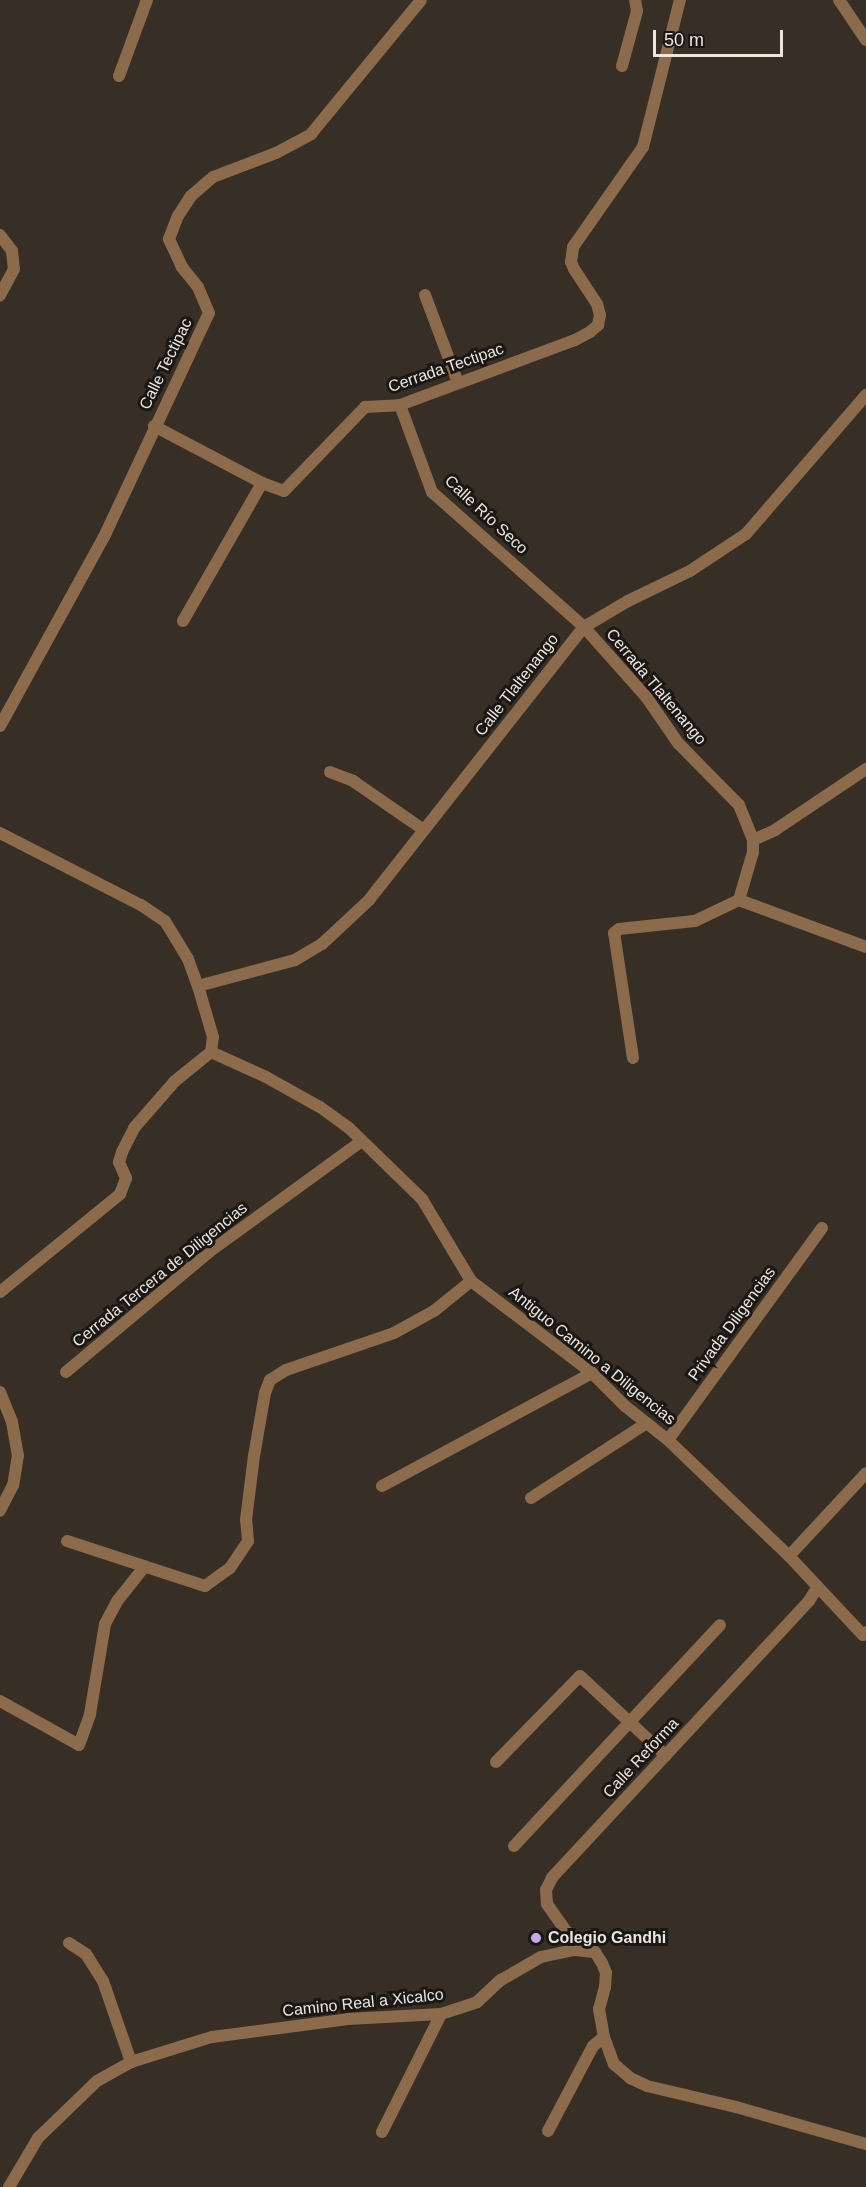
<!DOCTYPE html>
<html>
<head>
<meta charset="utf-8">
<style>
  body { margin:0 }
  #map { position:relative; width:866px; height:2187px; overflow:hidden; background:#372f26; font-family:Helvetica,sans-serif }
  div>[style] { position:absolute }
  .street>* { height:12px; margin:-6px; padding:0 6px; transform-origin:6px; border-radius:6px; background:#8b6b4c }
  .dots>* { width:16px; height:16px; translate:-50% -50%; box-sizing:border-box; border:3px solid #1b1714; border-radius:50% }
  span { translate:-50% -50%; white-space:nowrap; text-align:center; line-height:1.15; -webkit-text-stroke:6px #1b1714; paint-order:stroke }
  .street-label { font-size:16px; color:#eae5df }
  .poi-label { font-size:16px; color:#eae5df; font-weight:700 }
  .left { translate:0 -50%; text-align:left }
  .scale { position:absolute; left:653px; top:30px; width:130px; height:27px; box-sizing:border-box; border:3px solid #eae5df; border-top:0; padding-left:8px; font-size:18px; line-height:21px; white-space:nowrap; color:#eae5df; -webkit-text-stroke:4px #1b1714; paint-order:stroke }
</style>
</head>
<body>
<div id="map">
  <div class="street">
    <div style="left:839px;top:0;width:48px;rotate:56deg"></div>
    <div style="left:622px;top:66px;width:57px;rotate:-74.7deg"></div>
    <div style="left:637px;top:11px;width:11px;rotate:-100deg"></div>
    <div style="left:119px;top:76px;width:81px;rotate:-69.8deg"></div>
    <div style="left:0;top:235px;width:20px;rotate:53deg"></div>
    <div style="left:12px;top:251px;width:18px;rotate:84deg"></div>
    <div style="left:14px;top:269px;width:30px;rotate:118deg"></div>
    <div style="left:425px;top:295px;width:94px;rotate:69.4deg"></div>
    <div style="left:400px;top:405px;width:93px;rotate:69.8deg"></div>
    <div style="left:432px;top:492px;width:203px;rotate:41.6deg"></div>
    <div style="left:584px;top:627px;width:95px;rotate:48.4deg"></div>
    <div style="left:647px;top:698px;width:55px;rotate:55.4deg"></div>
    <div style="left:678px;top:743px;width:87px;rotate:45.5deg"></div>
    <div style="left:739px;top:805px;width:38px;rotate:68deg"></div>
    <div style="left:753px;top:840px;width:12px;rotate:90deg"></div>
    <div style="left:753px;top:852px;width:50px;rotate:106.3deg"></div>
    <div style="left:739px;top:900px;width:135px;rotate:20.3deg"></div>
    <div style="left:154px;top:426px;width:122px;rotate:27.8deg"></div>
    <div style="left:262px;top:483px;width:23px;rotate:20deg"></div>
    <div style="left:284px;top:491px;width:117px;rotate:-46deg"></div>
    <div style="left:365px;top:407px;width:35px;rotate:-3deg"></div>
    <div style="left:400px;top:405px;width:187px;rotate:-20.4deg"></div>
    <div style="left:575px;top:340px;width:17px;rotate:-28deg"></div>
    <div style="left:590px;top:332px;width:11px;rotate:-41deg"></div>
    <div style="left:598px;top:325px;width:10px;rotate:-79deg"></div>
    <div style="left:600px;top:315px;width:11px;rotate:-105deg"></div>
    <div style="left:597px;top:304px;width:42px;rotate:-123.3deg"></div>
    <div style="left:574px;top:269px;width:8px;rotate:-113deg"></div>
    <div style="left:571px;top:262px;width:15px;rotate:-82deg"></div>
    <div style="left:573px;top:247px;width:122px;rotate:-55deg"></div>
    <div style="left:643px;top:147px;width:152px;rotate:-75.9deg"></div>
    <div style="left:183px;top:621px;width:159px;rotate:-60.2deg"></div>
    <div style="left:0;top:726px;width:216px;rotate:-61.2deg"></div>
    <div style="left:104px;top:537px;width:247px;rotate:-64.9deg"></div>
    <div style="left:209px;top:313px;width:28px;rotate:-113deg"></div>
    <div style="left:198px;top:287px;width:26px;rotate:-129deg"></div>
    <div style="left:182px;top:267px;width:31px;rotate:-115deg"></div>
    <div style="left:169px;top:239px;width:25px;rotate:-69deg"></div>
    <div style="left:178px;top:216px;width:24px;rotate:-57deg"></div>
    <div style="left:191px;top:196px;width:29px;rotate:-41deg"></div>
    <div style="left:213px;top:177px;width:67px;rotate:-20.9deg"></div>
    <div style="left:276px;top:153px;width:40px;rotate:-28deg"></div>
    <div style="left:311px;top:134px;width:173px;rotate:-50.6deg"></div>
    <div style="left:330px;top:772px;width:25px;rotate:21deg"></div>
    <div style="left:353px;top:781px;width:86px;rotate:34.6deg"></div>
    <div style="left:0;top:833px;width:158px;rotate:27.1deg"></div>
    <div style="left:141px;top:905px;width:29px;rotate:34deg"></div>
    <div style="left:165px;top:921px;width:44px;rotate:58.8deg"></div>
    <div style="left:188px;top:959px;width:29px;rotate:70deg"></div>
    <div style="left:198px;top:986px;width:53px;rotate:73.6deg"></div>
    <div style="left:213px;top:1037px;width:15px;rotate:98deg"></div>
    <div style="left:753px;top:840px;width:24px;rotate:-24deg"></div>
    <div style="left:775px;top:830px;width:110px;rotate:-33.8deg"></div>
    <div style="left:198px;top:986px;width:100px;rotate:-15deg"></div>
    <div style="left:295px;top:960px;width:31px;rotate:-31deg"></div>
    <div style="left:322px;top:944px;width:64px;rotate:-43.1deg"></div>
    <div style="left:369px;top:900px;width:347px;rotate:-51.8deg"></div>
    <div style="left:584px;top:627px;width:51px;rotate:-30.6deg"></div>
    <div style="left:628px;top:601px;width:69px;rotate:-25.8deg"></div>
    <div style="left:690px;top:571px;width:67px;rotate:-33.5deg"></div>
    <div style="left:746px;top:534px;width:184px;rotate:-49.2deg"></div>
    <div style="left:211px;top:1052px;width:60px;rotate:24.4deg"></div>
    <div style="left:266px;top:1077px;width:62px;rotate:29.1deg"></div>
    <div style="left:320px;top:1107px;width:36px;rotate:36deg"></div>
    <div style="left:349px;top:1128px;width:102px;rotate:44.2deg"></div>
    <div style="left:422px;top:1199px;width:96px;rotate:59.1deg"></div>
    <div style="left:471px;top:1281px;width:152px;rotate:37.2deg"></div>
    <div style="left:592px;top:1373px;width:47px;rotate:45deg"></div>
    <div style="left:625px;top:1406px;width:55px;rotate:38.3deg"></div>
    <div style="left:668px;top:1440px;width:168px;rotate:43.8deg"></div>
    <div style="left:789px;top:1556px;width:108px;rotate:46.9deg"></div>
    <div style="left:863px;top:1635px;width:4px;rotate:-45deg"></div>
    <div style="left:633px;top:1058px;width:126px;rotate:-98.6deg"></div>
    <div style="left:614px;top:933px;width:6px;rotate:-39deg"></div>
    <div style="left:619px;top:929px;width:76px;rotate:-6deg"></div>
    <div style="left:695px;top:921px;width:49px;rotate:-25.5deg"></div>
    <div style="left:0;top:1292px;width:155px;rotate:-39.2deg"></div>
    <div style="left:120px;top:1194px;width:17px;rotate:-69deg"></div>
    <div style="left:126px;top:1178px;width:17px;rotate:-114deg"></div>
    <div style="left:119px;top:1162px;width:10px;rotate:-73deg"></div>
    <div style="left:122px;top:1152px;width:27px;rotate:-63deg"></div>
    <div style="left:134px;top:1128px;width:62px;rotate:-48.9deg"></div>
    <div style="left:175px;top:1081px;width:46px;rotate:-38.9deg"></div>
    <div style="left:66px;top:1372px;width:187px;rotate:-40deg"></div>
    <div style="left:209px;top:1252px;width:189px;rotate:-36deg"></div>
    <div style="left:0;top:1392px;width:32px;rotate:68deg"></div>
    <div style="left:12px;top:1422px;width:34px;rotate:80deg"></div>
    <div style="left:18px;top:1455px;width:30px;rotate:99deg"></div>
    <div style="left:13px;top:1485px;width:29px;rotate:117deg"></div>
    <div style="left:668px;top:1440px;width:262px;rotate:-54deg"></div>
    <div style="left:382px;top:1486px;width:238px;rotate:-28.3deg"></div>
    <div style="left:531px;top:1498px;width:138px;rotate:-32.9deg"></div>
    <div style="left:67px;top:1541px;width:145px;rotate:18.1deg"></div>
    <div style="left:205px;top:1586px;width:31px;rotate:-36deg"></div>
    <div style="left:230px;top:1568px;width:32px;rotate:-56deg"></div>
    <div style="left:248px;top:1541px;width:21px;rotate:-95deg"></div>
    <div style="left:246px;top:1520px;width:64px;rotate:-82.9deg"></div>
    <div style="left:254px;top:1456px;width:64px;rotate:-80.1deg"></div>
    <div style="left:265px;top:1393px;width:14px;rotate:-69deg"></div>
    <div style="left:270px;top:1380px;width:19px;rotate:-32deg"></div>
    <div style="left:286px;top:1370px;width:114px;rotate:-18.9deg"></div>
    <div style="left:394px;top:1333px;width:46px;rotate:-28.8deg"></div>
    <div style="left:434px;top:1311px;width:48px;rotate:-39deg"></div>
    <div style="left:789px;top:1556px;width:113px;rotate:-47.1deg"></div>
    <div style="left:817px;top:1588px;width:15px;rotate:122deg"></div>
    <div style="left:809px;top:1601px;width:378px;rotate:132.9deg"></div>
    <div style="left:552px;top:1878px;width:13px;rotate:117deg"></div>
    <div style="left:546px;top:1890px;width:14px;rotate:86deg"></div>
    <div style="left:547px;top:1904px;width:33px;rotate:55deg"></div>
    <div style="left:566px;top:1931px;width:36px;rotate:36deg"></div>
    <div style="left:595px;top:1952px;width:13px;rotate:58deg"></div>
    <div style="left:602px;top:1963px;width:11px;rotate:68deg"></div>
    <div style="left:606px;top:1973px;width:14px;rotate:94deg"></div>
    <div style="left:605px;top:1987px;width:23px;rotate:105deg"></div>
    <div style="left:599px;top:2009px;width:28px;rotate:80deg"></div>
    <div style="left:604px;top:2037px;width:29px;rotate:70deg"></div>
    <div style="left:614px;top:2064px;width:21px;rotate:41deg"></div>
    <div style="left:630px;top:2078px;width:19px;rotate:25deg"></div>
    <div style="left:647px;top:2086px;width:91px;rotate:13.3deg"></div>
    <div style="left:736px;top:2107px;width:135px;rotate:15.9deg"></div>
    <div style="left:0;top:1701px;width:90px;rotate:29.1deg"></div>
    <div style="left:79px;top:1745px;width:33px;rotate:-70deg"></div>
    <div style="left:90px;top:1714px;width:91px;rotate:-80.5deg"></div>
    <div style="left:105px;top:1624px;width:27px;rotate:-62deg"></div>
    <div style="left:118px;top:1600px;width:43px;rotate:-51.5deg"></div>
    <div style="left:496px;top:1762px;width:120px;rotate:-45.7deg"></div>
    <div style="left:580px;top:1676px;width:117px;rotate:42.9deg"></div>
    <div style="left:514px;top:1846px;width:302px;rotate:-47deg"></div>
    <div style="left:69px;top:1943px;width:20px;rotate:33deg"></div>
    <div style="left:86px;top:1954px;width:32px;rotate:58deg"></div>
    <div style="left:103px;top:1981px;width:86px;rotate:70.9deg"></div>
    <div style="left:548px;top:2131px;width:96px;rotate:-62.1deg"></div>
    <div style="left:593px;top:2046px;width:14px;rotate:-39deg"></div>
    <div style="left:382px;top:2132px;width:132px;rotate:-63.4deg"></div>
    <div style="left:9px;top:2187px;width:57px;rotate:-59.4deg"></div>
    <div style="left:38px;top:2138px;width:82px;rotate:-44deg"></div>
    <div style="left:97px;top:2081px;width:39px;rotate:-29deg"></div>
    <div style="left:131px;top:2062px;width:85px;rotate:-17.2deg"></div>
    <div style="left:212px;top:2037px;width:137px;rotate:-7.5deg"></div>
    <div style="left:348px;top:2019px;width:93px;rotate:-3.1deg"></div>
    <div style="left:441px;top:2014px;width:38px;rotate:-18deg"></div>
    <div style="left:477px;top:2002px;width:33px;rotate:-43deg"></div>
    <div style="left:501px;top:1980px;width:46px;rotate:-29.9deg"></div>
    <div style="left:541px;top:1957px;width:35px;rotate:-12deg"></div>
    <div style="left:575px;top:1950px;width:19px;rotate:6deg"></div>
  </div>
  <div class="dots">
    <div style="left:536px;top:1938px;background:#c8a6ef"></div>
  </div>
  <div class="street-label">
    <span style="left:166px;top:364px;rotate:-64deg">Calle Tectipac</span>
    <span style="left:446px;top:368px;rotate:-19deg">Cerrada Tectipac</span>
    <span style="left:486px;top:515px;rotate:43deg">Calle Río Seco</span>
    <span style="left:517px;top:685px;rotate:-52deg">Calle Tlaltenango</span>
    <span style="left:656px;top:687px;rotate:50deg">Cerrada Tlaltenango</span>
    <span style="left:160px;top:1275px;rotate:-39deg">Cerrada Tercera de Diligencias</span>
    <span style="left:732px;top:1324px;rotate:-54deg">Privada Diligencias</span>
    <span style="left:592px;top:1356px;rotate:39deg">Antiguo Camino a Diligencias</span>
    <span style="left:641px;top:1758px;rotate:-47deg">Calle Reforma</span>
    <span style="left:363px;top:2003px;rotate:-6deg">Camino Real a Xicalco</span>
  </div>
  <div class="poi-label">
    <span class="left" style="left:548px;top:1938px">Colegio Gandhi</span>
  </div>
  <div class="scale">50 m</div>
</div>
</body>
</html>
